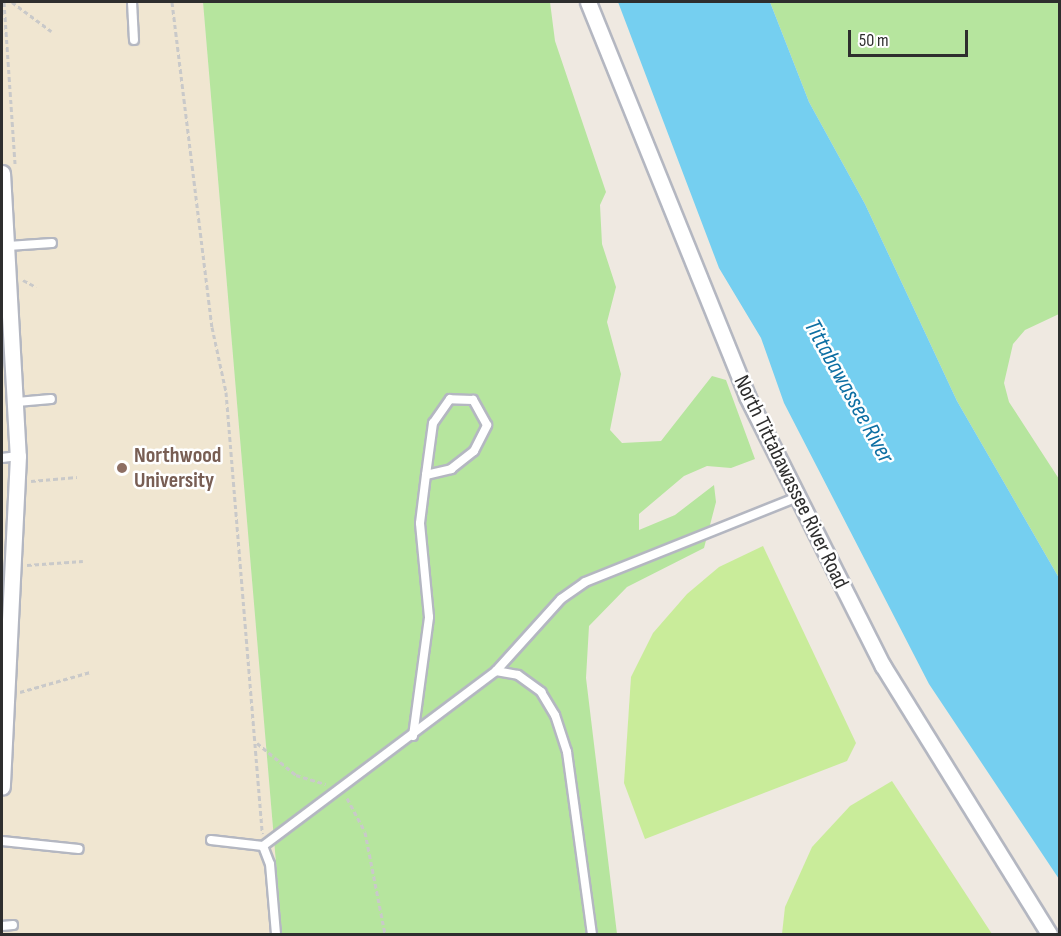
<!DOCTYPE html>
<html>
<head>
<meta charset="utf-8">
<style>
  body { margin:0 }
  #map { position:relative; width:1061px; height:936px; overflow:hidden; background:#efe9e1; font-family:"Sofia Sans Condensed",sans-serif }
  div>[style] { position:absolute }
  .education>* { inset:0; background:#f0e6d1 }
  .green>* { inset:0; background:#b6e59e }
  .pitch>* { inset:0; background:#c9ec9a }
  .water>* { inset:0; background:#75cff0 }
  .path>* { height:3px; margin-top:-1.5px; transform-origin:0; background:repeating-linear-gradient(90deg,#c9c9c9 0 4.5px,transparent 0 7.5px) }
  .roads { filter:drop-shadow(2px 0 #b4b7c1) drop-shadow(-2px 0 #b4b7c1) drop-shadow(0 2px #b4b7c1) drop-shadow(0 -2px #b4b7c1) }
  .lane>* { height:8px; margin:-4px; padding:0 4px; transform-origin:4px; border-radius:4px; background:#fff }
  .street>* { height:15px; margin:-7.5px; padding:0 7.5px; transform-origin:7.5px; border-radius:7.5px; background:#fff }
  .dots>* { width:16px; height:16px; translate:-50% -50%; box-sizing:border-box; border:3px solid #fff; border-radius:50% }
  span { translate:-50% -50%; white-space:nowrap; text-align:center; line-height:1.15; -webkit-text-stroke:5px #fff; paint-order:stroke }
  .education-label { font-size:22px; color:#785e54; font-weight:700 }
  .left { translate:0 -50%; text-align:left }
  .street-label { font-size:22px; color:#2e2e2e }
  .water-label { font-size:24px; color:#0d6fa3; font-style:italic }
  .frame { position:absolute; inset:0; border:3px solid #2e2e2e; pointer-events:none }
  .scale { position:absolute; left:848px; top:30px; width:120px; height:27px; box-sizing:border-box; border:3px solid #2e2e2e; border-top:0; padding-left:8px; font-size:18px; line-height:21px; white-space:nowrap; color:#2e2e2e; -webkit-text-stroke:4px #fff; paint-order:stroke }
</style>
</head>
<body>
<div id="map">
  <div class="education">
    <div style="clip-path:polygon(2px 2px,203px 2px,282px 934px,2px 934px)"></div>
  </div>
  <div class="green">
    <div style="clip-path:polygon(203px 2px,550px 2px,555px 41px,606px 192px,600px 205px,602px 244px,616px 287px,607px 322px,621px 374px,610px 430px,622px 443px,661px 441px,712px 376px,726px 380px,755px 459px,731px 468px,707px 466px,684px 476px,639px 514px,639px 530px,675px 515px,714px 485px,716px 502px,704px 548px,627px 587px,589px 626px,586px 678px,617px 934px,282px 934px)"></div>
    <div style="clip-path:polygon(770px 2px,1059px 2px,1059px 314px,1025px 330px,1013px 344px,1004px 383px,1009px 402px,1059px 479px,1059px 578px,957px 401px,865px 204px,809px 102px)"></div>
  </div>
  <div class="pitch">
    <div style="clip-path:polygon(763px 546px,856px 743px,847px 761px,645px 839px,624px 783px,631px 677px,653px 633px,687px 594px,719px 567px)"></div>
    <div style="clip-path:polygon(892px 781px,992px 934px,782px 934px,785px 907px,812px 847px,850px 806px)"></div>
  </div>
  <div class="water">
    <div style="clip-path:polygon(618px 2px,770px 2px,809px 102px,865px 204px,957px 401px,1059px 578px,1059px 879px,929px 684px,784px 403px,761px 338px,719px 268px)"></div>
  </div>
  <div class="path">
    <div style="left:4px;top:2px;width:162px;rotate:86.1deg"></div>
    <div style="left:12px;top:2px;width:49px;rotate:36.6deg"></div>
    <div style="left:172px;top:2px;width:327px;rotate:83deg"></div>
    <div style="left:212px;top:327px;width:66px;rotate:77.8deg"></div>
    <div style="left:226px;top:392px;width:443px;rotate:85.3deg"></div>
    <div style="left:23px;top:280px;width:15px;rotate:28deg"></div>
    <div style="left:31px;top:481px;width:46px;rotate:-5deg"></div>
    <div style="left:27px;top:565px;width:56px;rotate:-4.1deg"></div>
    <div style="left:20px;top:692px;width:73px;rotate:-15.9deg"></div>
    <div style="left:257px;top:743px;width:50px;rotate:39.4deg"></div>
    <div style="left:296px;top:775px;width:31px;rotate:17deg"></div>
    <div style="left:347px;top:798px;width:38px;rotate:62deg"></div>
    <div style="left:365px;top:832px;width:104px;rotate:78.9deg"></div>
  </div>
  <div class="roads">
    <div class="lane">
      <div style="left:132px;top:2px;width:38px;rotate:87deg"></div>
      <div style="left:8px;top:246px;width:44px;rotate:-3.9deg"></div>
      <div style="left:17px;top:402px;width:34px;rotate:-5deg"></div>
      <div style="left:2px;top:458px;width:16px;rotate:-7deg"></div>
      <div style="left:496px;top:671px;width:22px;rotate:10deg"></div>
      <div style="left:518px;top:675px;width:29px;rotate:36deg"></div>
      <div style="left:541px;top:692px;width:27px;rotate:59deg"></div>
      <div style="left:555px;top:715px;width:39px;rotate:72deg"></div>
      <div style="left:567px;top:752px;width:184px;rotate:82.2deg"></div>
      <div style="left:413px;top:736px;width:120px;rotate:-82.3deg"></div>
      <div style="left:429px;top:617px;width:94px;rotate:-95.5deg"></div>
      <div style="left:420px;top:523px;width:48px;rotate:-82.9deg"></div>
      <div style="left:426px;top:475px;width:26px;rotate:-13deg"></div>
      <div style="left:451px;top:469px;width:29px;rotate:-38deg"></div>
      <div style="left:474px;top:451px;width:29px;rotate:-63deg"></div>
      <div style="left:487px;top:425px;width:29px;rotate:-119deg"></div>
      <div style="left:473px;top:400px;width:23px;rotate:-178deg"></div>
      <div style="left:450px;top:399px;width:29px;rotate:125deg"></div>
      <div style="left:433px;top:423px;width:52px;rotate:97.7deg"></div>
      <div style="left:211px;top:840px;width:52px;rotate:6.6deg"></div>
      <div style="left:263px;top:846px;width:19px;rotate:69deg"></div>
      <div style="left:270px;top:864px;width:70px;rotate:85.1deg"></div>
      <div style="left:2px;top:841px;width:77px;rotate:5.9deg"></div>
      <div style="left:263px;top:846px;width:291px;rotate:-36.9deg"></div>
      <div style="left:496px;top:671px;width:97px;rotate:-47.9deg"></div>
      <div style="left:561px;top:599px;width:29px;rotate:-35deg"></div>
      <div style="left:585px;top:582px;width:229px;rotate:-21.8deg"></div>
      <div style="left:2px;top:926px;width:11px;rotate:-5deg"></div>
    </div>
    <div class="street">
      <div style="left:588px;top:2px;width:425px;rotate:68deg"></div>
      <div style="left:747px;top:396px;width:302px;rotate:63.3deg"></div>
      <div style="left:883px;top:666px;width:315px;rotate:58.2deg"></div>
      <div style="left:2px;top:173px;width:283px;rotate:86.8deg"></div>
      <div style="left:18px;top:456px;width:331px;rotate:92.8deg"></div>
    </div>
  </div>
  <div class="dots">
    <div style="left:122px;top:468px;background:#8d6e63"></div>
  </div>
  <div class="education-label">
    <span class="left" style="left:134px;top:468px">Northwood<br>University</span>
  </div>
  <div class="street-label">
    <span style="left:791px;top:482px;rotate:64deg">North Tittabawassee River Road</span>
  </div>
  <div class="water-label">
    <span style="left:849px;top:391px;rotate:61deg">Tittabawassee River</span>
  </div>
  <div class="frame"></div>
  <div class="scale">50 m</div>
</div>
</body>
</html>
